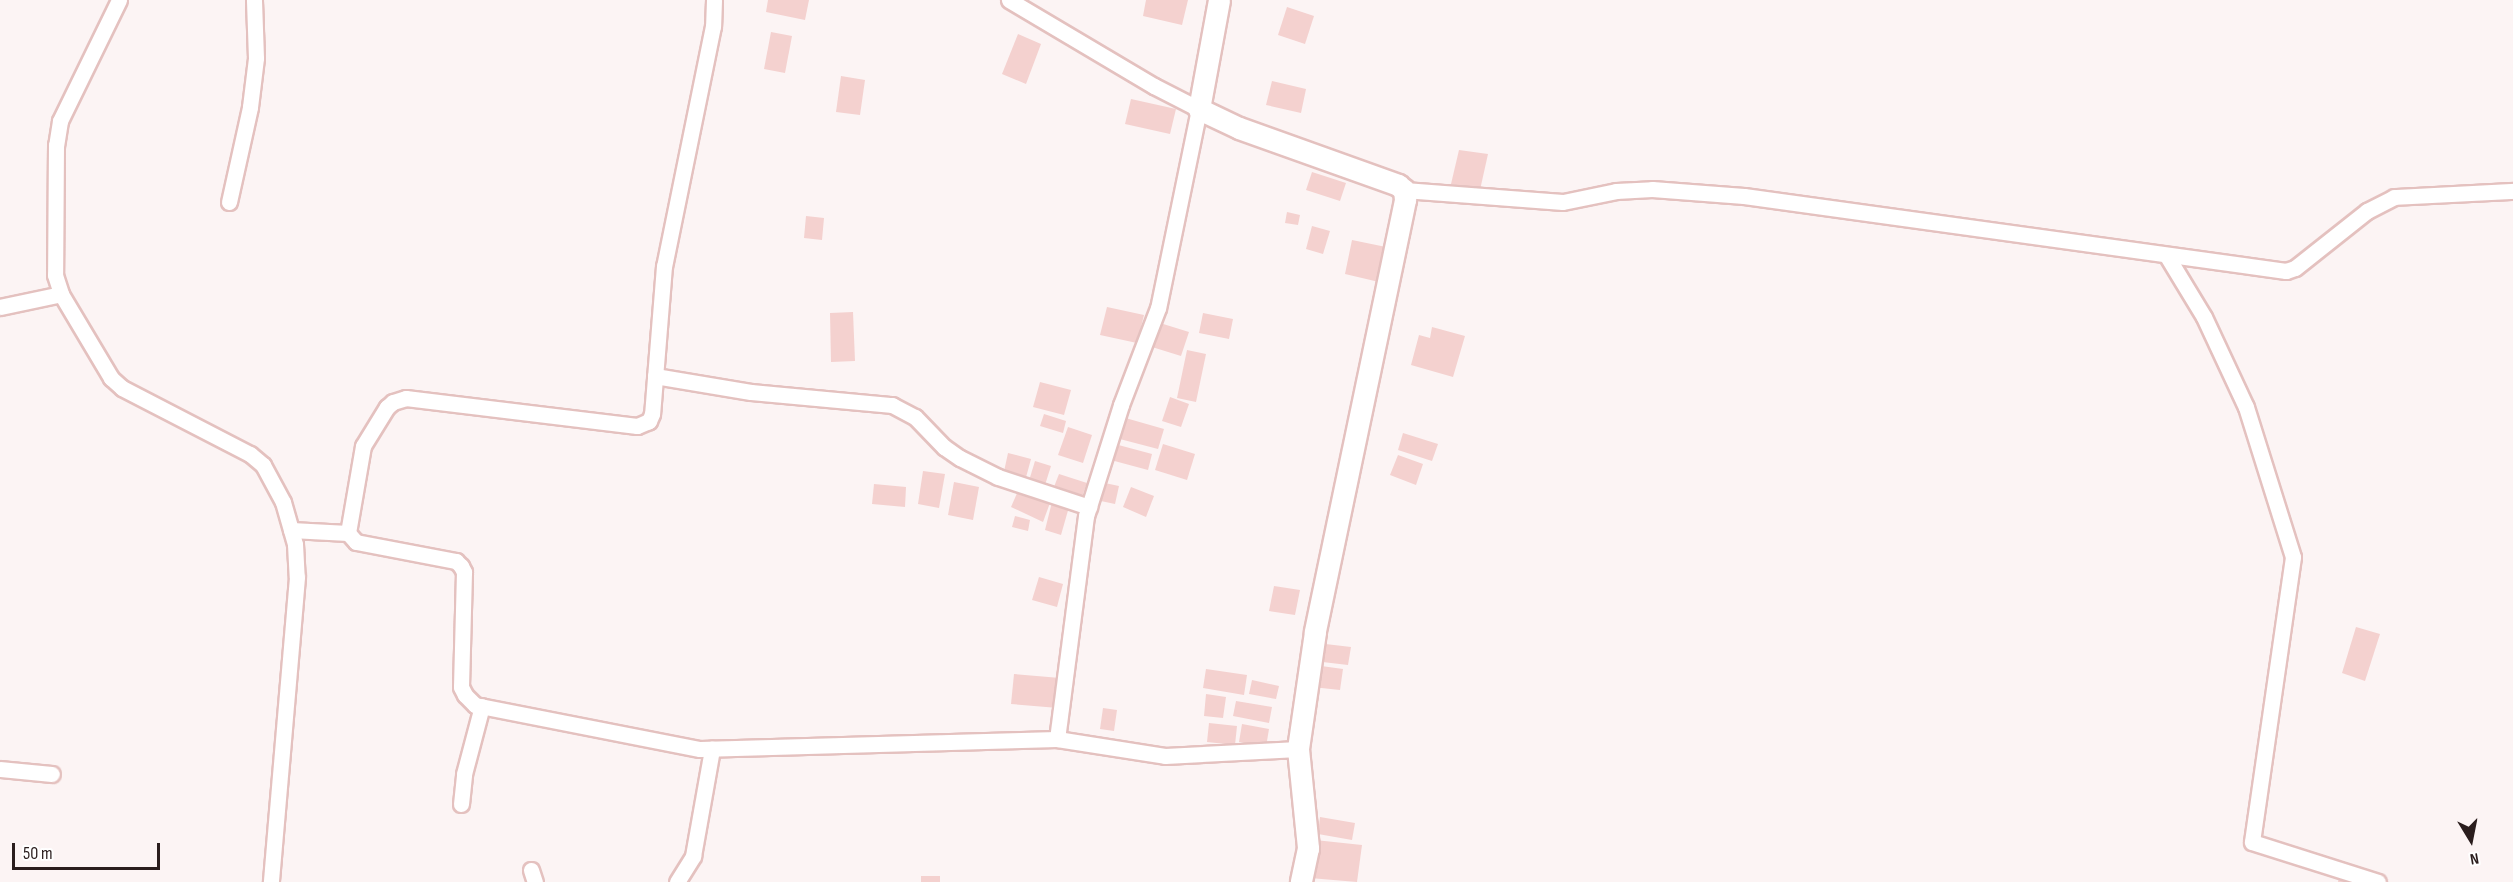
<!DOCTYPE html>
<html>
<head>
<meta charset="utf-8">
<style>
  body { margin:0 }
  #map { position:relative; width:2513px; height:882px; overflow:hidden; background:#fcf4f4; font-family:"Sofia Sans Condensed",sans-serif }
  div>[style] { position:absolute }
  .building>* { inset:0; background:#f4d1cf }
  .roads { filter:drop-shadow(2px 0 #e4c1bf) drop-shadow(-2px 0 #e4c1bf) drop-shadow(0 2px #e4c1bf) drop-shadow(0 -2px #e4c1bf) }
  .street>* { height:15px; margin:-7.5px; padding:0 7.5px; transform-origin:7.5px; border-radius:7.5px; background:#fff }
  .secondary>* { height:21px; margin:-10.5px; padding:0 10.5px; transform-origin:10.5px; border-radius:10.5px; background:#fff }
  span { translate:-50% -50%; white-space:nowrap; text-align:center; line-height:1.15; -webkit-text-stroke:5px #fff; paint-order:stroke }
  .north { position:absolute; left:2441px; top:810px; width:60px; height:60px; -webkit-text-stroke:4px #fff; paint-order:stroke; rotate:170deg; font-size:16px; font-weight:700; line-height:24px; text-align:center; color:#2a1d1d }
  .north::after { content:''; display:block; margin:auto; width:21px; height:27px; background:#2a1d1d; clip-path:polygon(50% 0,100% 100%,50% 72%,0 100%) }
  .scale { position:absolute; left:12px; top:843px; width:148px; height:27px; box-sizing:border-box; border:3px solid #2a1d1d; border-top:0; padding-left:8px; font-size:18px; line-height:21px; white-space:nowrap; color:#2a1d1d; -webkit-text-stroke:4px #fff; paint-order:stroke }
</style>
</head>
<body>
<div id="map">
  <div class="building">
    <div style="clip-path:polygon(768px 0,809px 0,805px 20px,766px 12px)"></div>
    <div style="clip-path:polygon(1146px 0,1188px 0,1182px 25px,1143px 16px)"></div>
    <div style="clip-path:polygon(1287px 7px,1314px 16px,1305px 44px,1278px 35px)"></div>
    <div style="clip-path:polygon(771px 32px,792px 36px,785px 73px,764px 69px)"></div>
    <div style="clip-path:polygon(1018px 34px,1041px 44px,1026px 84px,1002px 74px)"></div>
    <div style="clip-path:polygon(841px 76px,865px 80px,860px 115px,836px 112px)"></div>
    <div style="clip-path:polygon(1272px 81px,1306px 89px,1301px 113px,1266px 105px)"></div>
    <div style="clip-path:polygon(1131px 99px,1176px 109px,1170px 134px,1125px 124px)"></div>
    <div style="clip-path:polygon(1459px 150px,1488px 154px,1480px 190px,1451px 184px)"></div>
    <div style="clip-path:polygon(1312px 172px,1346px 183px,1340px 201px,1306px 190px)"></div>
    <div style="clip-path:polygon(1287px 212px,1300px 215px,1298px 225px,1285px 223px)"></div>
    <div style="clip-path:polygon(806px 216px,824px 218px,822px 240px,804px 238px)"></div>
    <div style="clip-path:polygon(1312px 226px,1330px 231px,1323px 254px,1306px 249px)"></div>
    <div style="clip-path:polygon(1352px 240px,1386px 247px,1379px 282px,1345px 274px)"></div>
    <div style="clip-path:polygon(1107px 307px,1144px 315px,1137px 343px,1100px 335px)"></div>
    <div style="clip-path:polygon(853px 312px,855px 361px,831px 362px,830px 313px)"></div>
    <div style="clip-path:polygon(1203px 313px,1233px 319px,1229px 339px,1199px 333px)"></div>
    <div style="clip-path:polygon(1160px 323px,1189px 332px,1181px 356px,1152px 347px)"></div>
    <div style="clip-path:polygon(1432px 327px,1465px 336px,1453px 377px,1411px 365px,1419px 335px,1430px 338px)"></div>
    <div style="clip-path:polygon(1187px 350px,1206px 354px,1196px 402px,1177px 398px)"></div>
    <div style="clip-path:polygon(1040px 382px,1071px 390px,1064px 415px,1033px 407px)"></div>
    <div style="clip-path:polygon(1170px 397px,1189px 404px,1181px 427px,1162px 421px)"></div>
    <div style="clip-path:polygon(1044px 414px,1066px 421px,1063px 433px,1040px 426px)"></div>
    <div style="clip-path:polygon(1122px 417px,1164px 429px,1158px 449px,1116px 438px)"></div>
    <div style="clip-path:polygon(1068px 427px,1092px 435px,1083px 463px,1058px 455px)"></div>
    <div style="clip-path:polygon(1403px 433px,1438px 444px,1432px 461px,1398px 450px)"></div>
    <div style="clip-path:polygon(1111px 443px,1152px 454px,1148px 470px,1107px 459px)"></div>
    <div style="clip-path:polygon(1163px 444px,1195px 454px,1187px 480px,1155px 470px)"></div>
    <div style="clip-path:polygon(1008px 453px,1031px 459px,1025px 481px,1003px 476px)"></div>
    <div style="clip-path:polygon(1398px 455px,1423px 464px,1416px 485px,1390px 475px)"></div>
    <div style="clip-path:polygon(1035px 461px,1051px 466px,1044px 488px,1028px 484px)"></div>
    <div style="clip-path:polygon(923px 471px,945px 474px,939px 508px,918px 504px)"></div>
    <div style="clip-path:polygon(1059px 474px,1087px 483px,1080px 502px,1052px 492px)"></div>
    <div style="clip-path:polygon(954px 482px,979px 487px,973px 520px,948px 515px)"></div>
    <div style="clip-path:polygon(1100px 482px,1119px 486px,1115px 504px,1096px 500px)"></div>
    <div style="clip-path:polygon(874px 484px,906px 487px,905px 507px,872px 504px)"></div>
    <div style="clip-path:polygon(1131px 487px,1154px 496px,1146px 517px,1123px 507px)"></div>
    <div style="clip-path:polygon(1018px 491px,1050px 503px,1043px 522px,1011px 507px)"></div>
    <div style="clip-path:polygon(1052px 502px,1069px 507px,1061px 535px,1045px 530px)"></div>
    <div style="clip-path:polygon(1015px 516px,1030px 520px,1028px 531px,1012px 527px)"></div>
    <div style="clip-path:polygon(1039px 577px,1063px 584px,1057px 607px,1032px 600px)"></div>
    <div style="clip-path:polygon(1274px 586px,1300px 590px,1295px 615px,1269px 611px)"></div>
    <div style="clip-path:polygon(2356px 627px,2380px 634px,2365px 681px,2342px 673px)"></div>
    <div style="clip-path:polygon(1317px 643px,1351px 647px,1348px 665px,1314px 661px)"></div>
    <div style="clip-path:polygon(1314px 665px,1343px 669px,1340px 690px,1312px 687px)"></div>
    <div style="clip-path:polygon(1206px 669px,1247px 675px,1244px 695px,1203px 688px)"></div>
    <div style="clip-path:polygon(1014px 674px,1060px 678px,1058px 708px,1011px 704px)"></div>
    <div style="clip-path:polygon(1252px 680px,1279px 686px,1276px 699px,1249px 694px)"></div>
    <div style="clip-path:polygon(1206px 694px,1226px 697px,1223px 718px,1204px 716px)"></div>
    <div style="clip-path:polygon(1236px 701px,1272px 707px,1269px 723px,1233px 716px)"></div>
    <div style="clip-path:polygon(1103px 708px,1117px 710px,1114px 731px,1100px 729px)"></div>
    <div style="clip-path:polygon(1209px 723px,1237px 726px,1235px 745px,1207px 742px)"></div>
    <div style="clip-path:polygon(1242px 724px,1269px 729px,1266px 747px,1239px 742px)"></div>
    <div style="clip-path:polygon(1320px 817px,1355px 823px,1352px 840px,1318px 834px)"></div>
    <div style="clip-path:polygon(1315px 840px,1362px 845px,1357px 882px,1310px 878px)"></div>
    <div style="clip-path:polygon(921px 876px,940px 876px,940px 882px,921px 882px)"></div>
    <div style="clip-path:polygon(2339px 877px,2354px 882px,2338px 882px)"></div>
  </div>
  <div class="roads">
    <div class="street">
      <div style="left:119px;top:0;width:135px;rotate:116deg"></div>
      <div style="left:60px;top:121px;width:24px;rotate:99deg"></div>
      <div style="left:56px;top:145px;width:130px;rotate:90.4deg"></div>
      <div style="left:55px;top:275px;width:20px;rotate:72deg"></div>
      <div style="left:61px;top:294px;width:98px;rotate:59.2deg"></div>
      <div style="left:111px;top:378px;width:15px;rotate:42deg"></div>
      <div style="left:122px;top:388px;width:144px;rotate:27.3deg"></div>
      <div style="left:250px;top:454px;width:17px;rotate:40deg"></div>
      <div style="left:263px;top:465px;width:42px;rotate:61.6deg"></div>
      <div style="left:283px;top:502px;width:44px;rotate:74.1deg"></div>
      <div style="left:295px;top:544px;width:33px;rotate:87deg"></div>
      <div style="left:297px;top:577px;width:306px;rotate:94.9deg"></div>
      <div style="left:714px;top:0;width:26px;rotate:92deg"></div>
      <div style="left:713px;top:26px;width:245px;rotate:101.5deg"></div>
      <div style="left:664px;top:266px;width:148px;rotate:94.6deg"></div>
      <div style="left:652px;top:414px;width:8px;rotate:113deg"></div>
      <div style="left:649px;top:421px;width:13px;rotate:157deg"></div>
      <div style="left:637px;top:426px;width:233px;rotate:-173.1deg"></div>
      <div style="left:406px;top:398px;width:14px;rotate:163deg"></div>
      <div style="left:393px;top:402px;width:8px;rotate:140deg"></div>
      <div style="left:387px;top:407px;width:46px;rotate:121.6deg"></div>
      <div style="left:363px;top:446px;width:88px;rotate:99.8deg"></div>
      <div style="left:348px;top:533px;width:12px;rotate:48deg"></div>
      <div style="left:356px;top:542px;width:102px;rotate:10.8deg"></div>
      <div style="left:456px;top:561px;width:7px;rotate:45deg"></div>
      <div style="left:461px;top:566px;width:7px;rotate:63deg"></div>
      <div style="left:464px;top:572px;width:115px;rotate:91.5deg"></div>
      <div style="left:461px;top:687px;width:9px;rotate:63deg"></div>
      <div style="left:465px;top:695px;width:14px;rotate:45deg"></div>
      <div style="left:475px;top:705px;width:229px;rotate:11.1deg"></div>
      <div style="left:700px;top:749px;width:357px;rotate:-1.6deg"></div>
      <div style="left:1057px;top:739px;width:109px;rotate:8.9deg"></div>
      <div style="left:1165px;top:756px;width:133px;rotate:-3deg"></div>
      <div style="left:1009px;top:0;width:169px;rotate:30.7deg"></div>
      <div style="left:1154px;top:86px;width:51px;rotate:27.1deg"></div>
      <div style="left:1199px;top:109px;width:203px;rotate:101.6deg"></div>
      <div style="left:1158px;top:308px;width:104px;rotate:110.9deg"></div>
      <div style="left:1121px;top:405px;width:116px;rotate:107.5deg"></div>
      <div style="left:1086px;top:516px;width:225px;rotate:97.4deg"></div>
      <div style="left:1404px;top:190px;width:159px;rotate:4.3deg"></div>
      <div style="left:1563px;top:202px;width:54px;rotate:-11.7deg"></div>
      <div style="left:1616px;top:191px;width:36px;rotate:-3deg"></div>
      <div style="left:1652px;top:189px;width:92px;rotate:4.4deg"></div>
      <div style="left:1744px;top:196px;width:547px;rotate:7.88deg"></div>
      <div style="left:2286px;top:271px;width:9px;rotate:-18deg"></div>
      <div style="left:2295px;top:268px;width:92px;rotate:-38.4deg"></div>
      <div style="left:2367px;top:211px;width:30px;rotate:-27deg"></div>
      <div style="left:2394px;top:197px;width:119px;rotate:-2.9deg"></div>
      <div style="left:229px;top:202px;width:97px;rotate:-77.5deg"></div>
      <div style="left:250px;top:107px;width:49px;rotate:-83deg"></div>
      <div style="left:256px;top:58px;width:58px;rotate:-92deg"></div>
      <div style="left:2167px;top:256px;width:71px;rotate:58.8deg"></div>
      <div style="left:2204px;top:317px;width:99px;rotate:65deg"></div>
      <div style="left:2246px;top:407px;width:157px;rotate:72.6deg"></div>
      <div style="left:2293px;top:557px;width:288px;rotate:98.2deg"></div>
      <div style="left:2252px;top:842px;width:132px;rotate:17.6deg"></div>
      <div style="left:0;top:307px;width:62px;rotate:-12deg"></div>
      <div style="left:655px;top:376px;width:97px;rotate:9.5deg"></div>
      <div style="left:751px;top:392px;width:142px;rotate:5.3deg"></div>
      <div style="left:892px;top:405px;width:26px;rotate:28deg"></div>
      <div style="left:915px;top:417px;width:42px;rotate:46deg"></div>
      <div style="left:944px;top:447px;width:19px;rotate:35deg"></div>
      <div style="left:960px;top:458px;width:42px;rotate:26.6deg"></div>
      <div style="left:998px;top:477px;width:96px;rotate:18.2deg"></div>
      <div style="left:291px;top:530px;width:57px;rotate:3deg"></div>
      <div style="left:0;top:769px;width:52px;rotate:5.5deg"></div>
      <div style="left:461px;top:804px;width:30px;rotate:-84deg"></div>
      <div style="left:464px;top:774px;width:70px;rotate:-75.2deg"></div>
      <div style="left:531px;top:870px;width:13px;rotate:72deg"></div>
      <div style="left:677px;top:882px;width:31px;rotate:-58deg"></div>
      <div style="left:693px;top:856px;width:109px;rotate:-79.9deg"></div>
    </div>
    <div class="secondary">
      <div style="left:1219px;top:0;width:111px;rotate:100.4deg"></div>
      <div style="left:1199px;top:109px;width:44px;rotate:25.4deg"></div>
      <div style="left:1239px;top:128px;width:169px;rotate:19.7deg"></div>
      <div style="left:1398px;top:185px;width:8px;rotate:40deg"></div>
      <div style="left:1404px;top:190px;width:10px;rotate:84deg"></div>
      <div style="left:1405px;top:200px;width:441px;rotate:101.8deg"></div>
      <div style="left:1315px;top:632px;width:118px;rotate:98.3deg"></div>
      <div style="left:1298px;top:749px;width:100px;rotate:84.2deg"></div>
      <div style="left:1308px;top:848px;width:35px;rotate:102deg"></div>
    </div>
  </div>
  <div class="north">N</div>
  <div class="scale">50 m</div>
</div>
</body>
</html>
